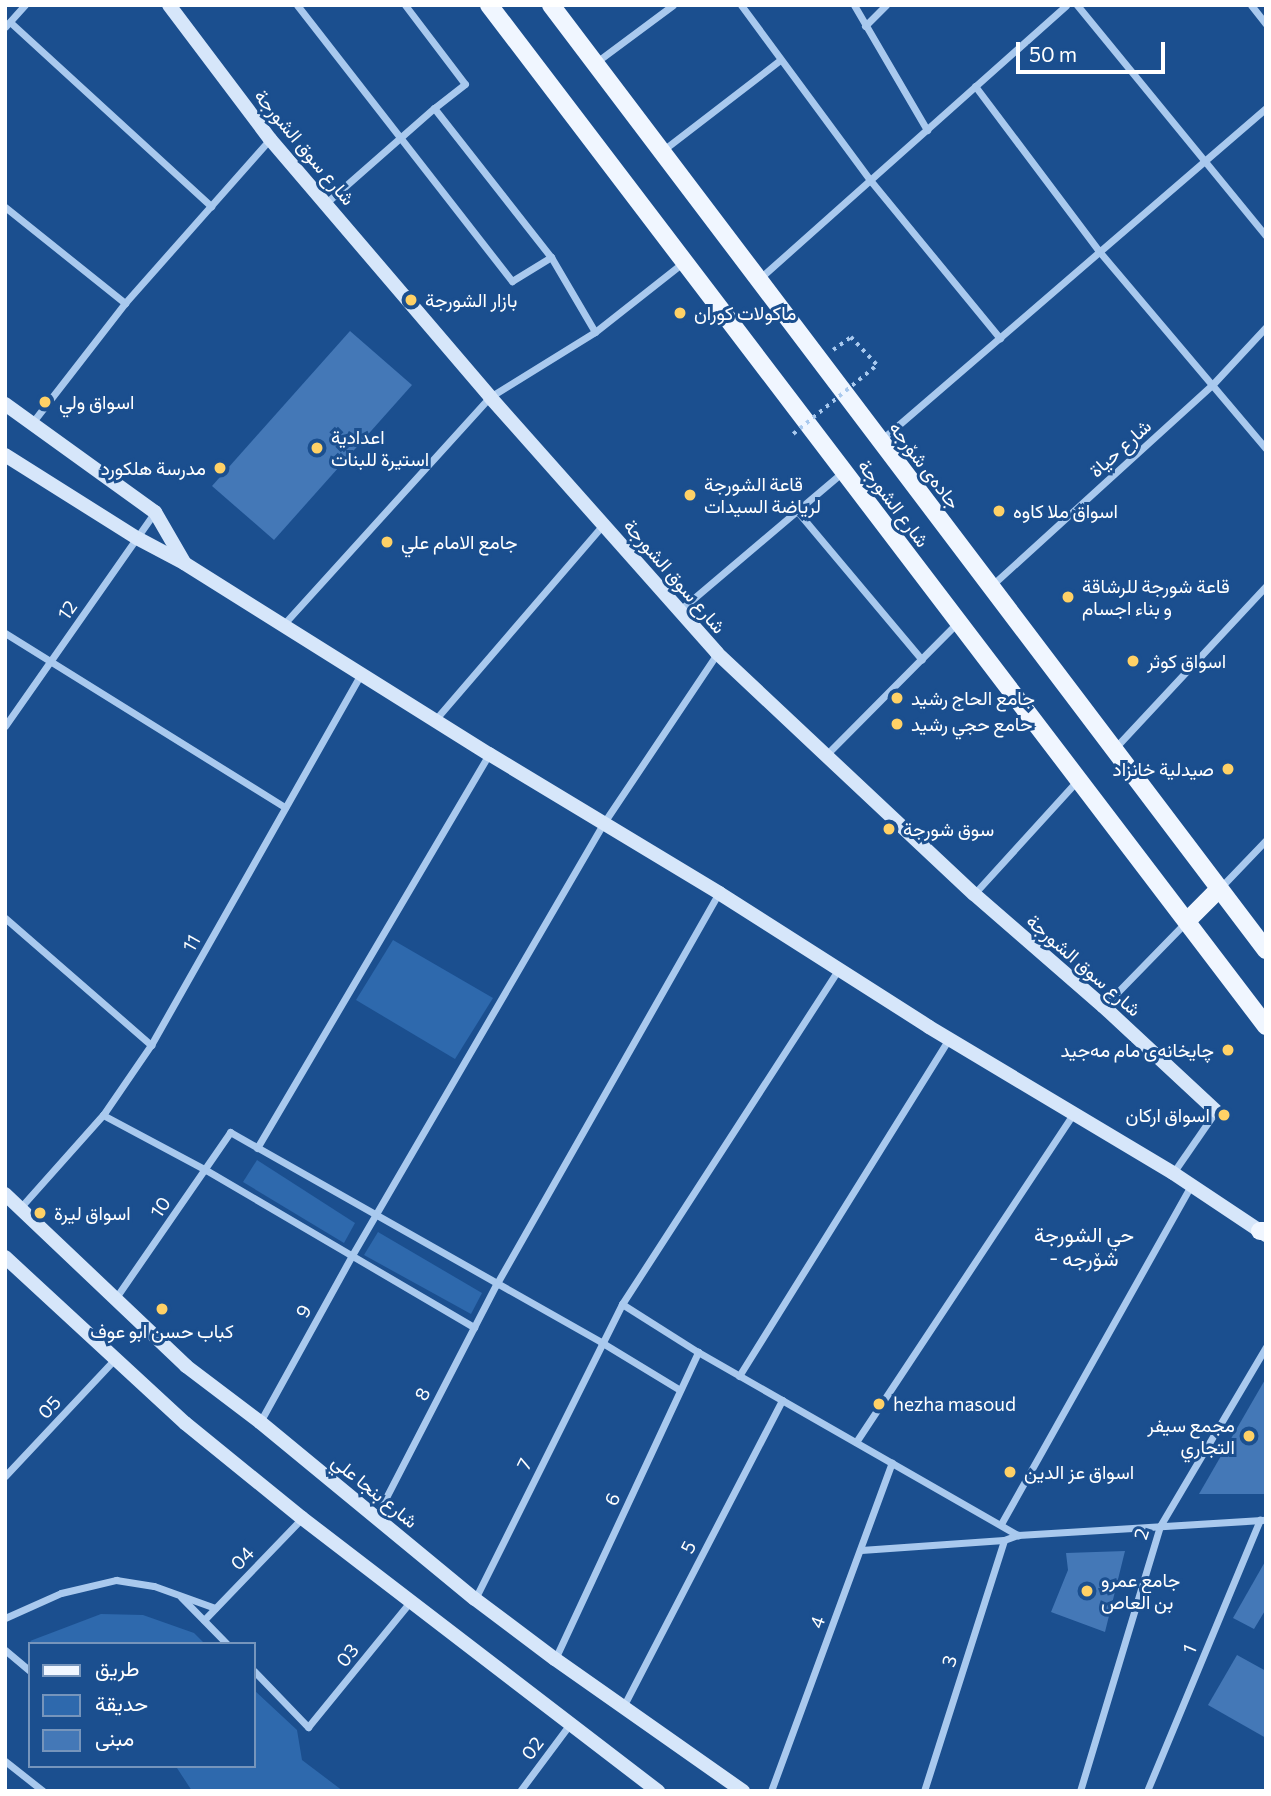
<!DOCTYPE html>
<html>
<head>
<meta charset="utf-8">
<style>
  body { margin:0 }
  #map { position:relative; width:1271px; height:1796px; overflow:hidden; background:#1b4f8f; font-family:Commissioner,Vazirmatn,sans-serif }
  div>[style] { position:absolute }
  .green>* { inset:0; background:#2e69ad }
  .building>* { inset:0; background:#4478b7 }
  .path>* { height:3.5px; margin-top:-1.75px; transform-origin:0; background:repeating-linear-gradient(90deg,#a9c9ee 0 3.5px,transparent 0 8.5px) }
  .street>* { height:7px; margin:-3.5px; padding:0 3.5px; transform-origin:3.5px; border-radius:3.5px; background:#a9c9ee }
  .secondary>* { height:14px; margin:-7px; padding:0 7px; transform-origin:7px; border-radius:7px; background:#d6e6fa }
  .primary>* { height:18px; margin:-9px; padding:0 9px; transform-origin:9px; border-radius:9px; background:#f0f6ff }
  .path-bridge>* { height:3.5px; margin-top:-1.75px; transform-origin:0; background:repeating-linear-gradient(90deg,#a9c9ee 0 3.5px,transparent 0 8.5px) }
  .dots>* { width:19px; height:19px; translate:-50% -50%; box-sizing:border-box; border:4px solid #1b4f8f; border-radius:50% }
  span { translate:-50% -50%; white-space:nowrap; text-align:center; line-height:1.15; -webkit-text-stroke:6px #1b4f8f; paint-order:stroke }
  .street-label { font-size:19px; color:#fff }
  .poi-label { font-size:19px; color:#fff }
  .left { translate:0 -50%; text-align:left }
  .right { translate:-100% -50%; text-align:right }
  .neighbourhood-label { font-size:21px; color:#fff }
  .frame { position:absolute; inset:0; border:7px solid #fff; pointer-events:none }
  .legend { position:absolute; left:28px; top:1642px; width:228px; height:126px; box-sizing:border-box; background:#1b4f8f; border:2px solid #7695bc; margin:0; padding:9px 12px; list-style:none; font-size:21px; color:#fff }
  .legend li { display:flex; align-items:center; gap:14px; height:35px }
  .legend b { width:35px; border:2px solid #7695bc }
  .scale { position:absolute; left:1016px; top:42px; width:149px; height:32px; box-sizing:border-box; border:4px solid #fff; border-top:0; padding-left:9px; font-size:21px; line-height:24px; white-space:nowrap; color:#fff; -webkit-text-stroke:5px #1b4f8f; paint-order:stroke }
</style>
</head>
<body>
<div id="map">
  <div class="green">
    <div style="clip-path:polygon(393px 940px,493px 998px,455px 1059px,356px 1000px)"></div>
    <div style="clip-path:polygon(257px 1160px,355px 1223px,344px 1243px,243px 1182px)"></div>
    <div style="clip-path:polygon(378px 1232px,482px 1293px,471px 1314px,364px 1255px)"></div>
    <div style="clip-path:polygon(101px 1614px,143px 1615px,194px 1633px,205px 1644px,33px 1644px,30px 1641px)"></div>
    <div style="clip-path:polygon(254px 1690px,297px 1730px,302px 1760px,343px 1791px,192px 1791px,177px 1768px,169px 1766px,254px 1766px)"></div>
  </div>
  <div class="building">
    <div style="clip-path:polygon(350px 331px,412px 385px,274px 540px,212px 486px)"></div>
    <div style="clip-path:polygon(1266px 1378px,1266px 1494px,1199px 1494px)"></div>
    <div style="clip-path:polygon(1125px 1551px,1105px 1632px,1051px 1612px,1068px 1570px,1066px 1553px)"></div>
    <div style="clip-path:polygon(1266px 1560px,1266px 1609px,1254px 1629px,1233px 1618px)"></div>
    <div style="clip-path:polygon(1237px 1655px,1266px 1671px,1266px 1738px,1208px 1705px)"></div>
  </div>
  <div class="path">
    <div style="left:833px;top:350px;width:22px;rotate:-36deg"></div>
    <div style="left:851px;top:337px;width:38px;rotate:47deg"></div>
  </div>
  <div class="street">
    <div style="left:297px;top:5px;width:350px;rotate:52.1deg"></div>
    <div style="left:512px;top:281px;width:46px;rotate:-31.6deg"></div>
    <div style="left:405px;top:5px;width:99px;rotate:52.8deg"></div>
    <div style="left:465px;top:84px;width:39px;rotate:142deg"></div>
    <div style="left:434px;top:108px;width:189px;rotate:51.9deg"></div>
    <div style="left:551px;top:257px;width:87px;rotate:59.6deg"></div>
    <div style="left:741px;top:5px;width:217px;rotate:53.6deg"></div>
    <div style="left:870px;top:180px;width:205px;rotate:50.6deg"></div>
    <div style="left:854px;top:5px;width:145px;rotate:59.7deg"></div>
    <div style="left:1077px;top:5px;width:298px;rotate:50.7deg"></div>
    <div style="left:1251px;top:5px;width:24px;rotate:52deg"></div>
    <div style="left:10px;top:22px;width:273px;rotate:42.5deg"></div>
    <div style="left:865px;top:26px;width:30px;rotate:-45deg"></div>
    <div style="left:5px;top:27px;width:30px;rotate:-48deg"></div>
    <div style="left:595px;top:63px;width:97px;rotate:-36.6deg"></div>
    <div style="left:975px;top:86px;width:205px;rotate:53.1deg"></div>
    <div style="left:1098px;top:250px;width:260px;rotate:49.8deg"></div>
    <div style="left:662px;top:151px;width:149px;rotate:-37.6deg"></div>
    <div style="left:326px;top:203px;width:144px;rotate:-41.3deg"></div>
    <div style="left:5px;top:207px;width:154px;rotate:38.7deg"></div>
    <div style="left:759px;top:279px;width:411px;rotate:-41.7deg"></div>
    <div style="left:32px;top:423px;width:152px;rotate:-52.2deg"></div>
    <div style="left:125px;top:303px;width:219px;rotate:-48.5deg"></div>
    <div style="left:881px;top:440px;width:508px;rotate:-40.77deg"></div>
    <div style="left:797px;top:511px;width:194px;rotate:50deg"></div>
    <div style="left:991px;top:586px;width:300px;rotate:-42.3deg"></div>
    <div style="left:1213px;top:384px;width:78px;rotate:-47.1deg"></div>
    <div style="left:680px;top:610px;width:214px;rotate:-40.3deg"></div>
    <div style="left:283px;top:625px;width:308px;rotate:-47.8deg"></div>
    <div style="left:490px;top:397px;width:123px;rotate:-31.8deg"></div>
    <div style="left:595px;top:332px;width:113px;rotate:-38.2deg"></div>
    <div style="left:5px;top:633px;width:330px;rotate:31.9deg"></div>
    <div style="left:435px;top:720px;width:257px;rotate:-49.3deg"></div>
    <div style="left:5px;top:726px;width:260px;rotate:-55deg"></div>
    <div style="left:1114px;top:749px;width:223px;rotate:-47deg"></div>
    <div style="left:826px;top:755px;width:187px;rotate:-45.2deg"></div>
    <div style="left:1220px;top:888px;width:66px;rotate:-46.2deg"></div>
    <div style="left:974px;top:894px;width:153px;rotate:-47.7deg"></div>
    <div style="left:5px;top:918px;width:194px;rotate:41deg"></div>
    <div style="left:1104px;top:1006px;width:117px;rotate:-45.7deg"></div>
    <div style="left:103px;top:1115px;width:117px;rotate:28.1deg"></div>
    <div style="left:206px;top:1170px;width:311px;rotate:30.4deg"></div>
    <div style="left:257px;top:1148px;width:457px;rotate:-59.5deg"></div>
    <div style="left:1173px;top:1173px;width:75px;rotate:-55.3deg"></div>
    <div style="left:20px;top:1208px;width:125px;rotate:-48.3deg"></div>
    <div style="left:103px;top:1115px;width:85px;rotate:-55.6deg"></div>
    <div style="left:151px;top:1045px;width:426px;rotate:-60.5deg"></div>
    <div style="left:115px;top:1299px;width:203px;rotate:-55.4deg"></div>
    <div style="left:230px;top:1132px;width:426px;rotate:29.5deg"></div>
    <div style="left:601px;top:1342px;width:92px;rotate:31.3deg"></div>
    <div style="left:622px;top:1304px;width:90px;rotate:32.3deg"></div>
    <div style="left:698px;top:1352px;width:369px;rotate:29.8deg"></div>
    <div style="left:739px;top:1376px;width:398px;rotate:-58.1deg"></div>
    <div style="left:260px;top:1422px;width:188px;rotate:-61.1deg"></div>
    <div style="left:351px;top:1257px;width:501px;rotate:-59.8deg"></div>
    <div style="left:603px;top:824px;width:205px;rotate:-56.2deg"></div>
    <div style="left:856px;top:1442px;width:395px;rotate:-56.5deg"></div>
    <div style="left:5px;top:1476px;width:161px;rotate:-46.8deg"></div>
    <div style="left:376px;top:1517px;width:261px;rotate:-62.7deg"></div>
    <div style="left:496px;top:1285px;width:451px;rotate:-60.4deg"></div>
    <div style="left:1001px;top:1524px;width:388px;rotate:-60.7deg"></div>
    <div style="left:861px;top:1550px;width:143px;rotate:-4deg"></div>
    <div style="left:1004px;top:1540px;width:15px;rotate:-20deg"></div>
    <div style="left:1018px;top:1535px;width:248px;rotate:-3.5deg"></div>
    <div style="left:181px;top:1597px;width:66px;rotate:45.6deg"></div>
    <div style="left:475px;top:1599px;width:330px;rotate:-63.5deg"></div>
    <div style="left:622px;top:1304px;width:400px;rotate:-57.1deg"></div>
    <div style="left:5px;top:1618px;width:61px;rotate:-24.1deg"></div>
    <div style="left:61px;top:1593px;width:57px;rotate:-13.3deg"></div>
    <div style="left:116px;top:1580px;width:38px;rotate:9deg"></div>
    <div style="left:154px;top:1586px;width:65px;rotate:19.8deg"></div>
    <div style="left:204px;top:1620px;width:141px;rotate:-46.1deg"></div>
    <div style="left:5px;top:1650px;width:33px;rotate:40deg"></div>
    <div style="left:555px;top:1659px;width:339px;rotate:-65deg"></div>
    <div style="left:254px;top:1671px;width:78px;rotate:46deg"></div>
    <div style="left:308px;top:1727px;width:160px;rotate:-50.8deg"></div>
    <div style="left:623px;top:1707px;width:346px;rotate:-62.6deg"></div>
    <div style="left:5px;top:1761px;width:48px;rotate:38.3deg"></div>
    <div style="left:520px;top:1791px;width:84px;rotate:-53.3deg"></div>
    <div style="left:771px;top:1791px;width:350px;rotate:-69.8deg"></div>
    <div style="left:924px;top:1791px;width:263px;rotate:-72.3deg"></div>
    <div style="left:1080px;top:1791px;width:277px;rotate:-73.2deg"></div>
    <div style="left:1160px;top:1526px;width:208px;rotate:-59.4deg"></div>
    <div style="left:1147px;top:1791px;width:294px;rotate:-67.4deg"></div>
  </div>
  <div class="secondary">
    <div style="left:169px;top:5px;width:168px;rotate:53deg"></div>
    <div style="left:270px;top:139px;width:339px;rotate:49.5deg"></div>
    <div style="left:490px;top:397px;width:342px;rotate:48.4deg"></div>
    <div style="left:717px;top:653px;width:352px;rotate:43.2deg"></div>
    <div style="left:974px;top:894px;width:171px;rotate:41deg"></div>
    <div style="left:1103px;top:1006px;width:154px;rotate:42.9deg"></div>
    <div style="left:5px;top:404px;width:185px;rotate:35.8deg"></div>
    <div style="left:155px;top:512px;width:58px;rotate:59.9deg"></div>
    <div style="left:5px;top:455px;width:156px;rotate:32.2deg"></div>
    <div style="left:137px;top:538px;width:53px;rotate:28deg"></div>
    <div style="left:184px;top:563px;width:360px;rotate:32.1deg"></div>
    <div style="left:489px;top:754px;width:269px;rotate:31.1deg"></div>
    <div style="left:719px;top:893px;width:249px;rotate:32.5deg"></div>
    <div style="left:929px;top:1027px;width:284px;rotate:30.9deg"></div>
    <div style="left:1173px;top:1173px;width:112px;rotate:33.7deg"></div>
    <div style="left:5px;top:1194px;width:250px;rotate:43.5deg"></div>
    <div style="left:186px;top:1366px;width:93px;rotate:37.1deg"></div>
    <div style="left:260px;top:1422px;width:278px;rotate:39.5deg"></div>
    <div style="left:475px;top:1599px;width:100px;rotate:36.9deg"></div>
    <div style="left:555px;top:1659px;width:230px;rotate:35.1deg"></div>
    <div style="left:5px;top:1257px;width:245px;rotate:42.7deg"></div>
    <div style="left:185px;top:1423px;width:151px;rotate:39.1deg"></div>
    <div style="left:302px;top:1518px;width:449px;rotate:37.5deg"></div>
  </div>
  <div class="primary">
    <div style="left:489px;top:5px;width:1283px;rotate:52.73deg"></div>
    <div style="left:551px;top:5px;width:1185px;rotate:52.89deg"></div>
    <div style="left:1187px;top:921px;width:45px;rotate:-45deg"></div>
    <div style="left:1260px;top:1231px;width:6px"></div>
  </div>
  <div class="path-bridge">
    <div style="left:793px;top:434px;width:109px;rotate:-39.4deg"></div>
  </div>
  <div class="dots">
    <div style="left:411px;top:300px;background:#ffd166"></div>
    <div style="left:680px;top:313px;background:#ffd166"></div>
    <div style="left:45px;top:402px;background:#ffd166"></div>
    <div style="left:317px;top:448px;background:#ffd166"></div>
    <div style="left:220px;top:468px;background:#ffd166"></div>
    <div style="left:690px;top:495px;background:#ffd166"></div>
    <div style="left:999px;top:511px;background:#ffd166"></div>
    <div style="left:387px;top:542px;background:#ffd166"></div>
    <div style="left:1068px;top:597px;background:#ffd166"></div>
    <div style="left:1133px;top:661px;background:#ffd166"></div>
    <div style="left:897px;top:698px;background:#ffd166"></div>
    <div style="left:897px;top:724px;background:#ffd166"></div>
    <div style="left:1228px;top:769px;background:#ffd166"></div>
    <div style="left:889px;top:829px;background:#ffd166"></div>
    <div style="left:1228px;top:1050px;background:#ffd166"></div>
    <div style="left:1224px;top:1115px;background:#ffd166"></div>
    <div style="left:40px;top:1213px;background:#ffd166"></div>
    <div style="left:162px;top:1309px;background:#ffd166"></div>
    <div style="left:879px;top:1404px;background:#ffd166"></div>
    <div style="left:1249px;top:1436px;background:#ffd166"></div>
    <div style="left:1010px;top:1472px;background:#ffd166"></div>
    <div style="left:1087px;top:1591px;background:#ffd166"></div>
  </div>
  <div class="street-label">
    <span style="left:305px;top:147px;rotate:50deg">شارع سوق الشورجة</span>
    <span style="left:1120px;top:448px;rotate:-42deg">شارع حياة</span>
    <span style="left:925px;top:465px;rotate:53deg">جادەی شۆرجە</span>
    <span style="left:894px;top:503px;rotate:53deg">شارع الشورجة</span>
    <span style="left:675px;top:576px;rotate:49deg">شارع سوق الشورجة</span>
    <span style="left:67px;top:610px;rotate:-55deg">12</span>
    <span style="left:191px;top:943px;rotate:-61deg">11</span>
    <span style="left:1084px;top:965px;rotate:41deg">شارع سوق الشورجة</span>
    <span style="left:160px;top:1207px;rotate:-55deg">10</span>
    <span style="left:303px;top:1311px;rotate:-61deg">9</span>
    <span style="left:422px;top:1394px;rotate:-63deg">8</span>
    <span style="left:49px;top:1407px;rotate:-47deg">05</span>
    <span style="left:524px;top:1464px;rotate:-64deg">7</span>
    <span style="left:375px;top:1491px;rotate:39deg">شارع بنجا علي</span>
    <span style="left:612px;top:1499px;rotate:-65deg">6</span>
    <span style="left:1141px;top:1534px;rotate:-73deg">2</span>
    <span style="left:688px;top:1547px;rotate:-63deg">5</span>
    <span style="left:242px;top:1558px;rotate:-46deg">04</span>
    <span style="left:817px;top:1622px;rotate:-70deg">4</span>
    <span style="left:1189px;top:1649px;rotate:-67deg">1</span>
    <span style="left:347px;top:1655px;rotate:-51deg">03</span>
    <span style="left:949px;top:1661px;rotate:-72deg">3</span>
    <span style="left:532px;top:1748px;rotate:-53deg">02</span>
  </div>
  <div class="poi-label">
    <span class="left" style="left:425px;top:300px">بازار الشورجة</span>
    <span class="left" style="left:694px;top:313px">ماكولات كوران</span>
    <span class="left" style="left:59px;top:402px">اسواق ولي</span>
    <span class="left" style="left:331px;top:448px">اعدادية<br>استيرة للبنات</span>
    <span class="right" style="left:206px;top:468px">مدرسة هلكورد</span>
    <span class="left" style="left:704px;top:495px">قاعة الشورجة<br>لرياضة السيدات</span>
    <span class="left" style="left:1013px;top:511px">اسواق ملا كاوه</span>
    <span class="left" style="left:401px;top:542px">جامع الامام علي</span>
    <span class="left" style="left:1082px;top:597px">قاعة شورجة للرشاقة<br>و بناء اجسام</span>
    <span class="left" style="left:1147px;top:661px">اسواق كوثر</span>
    <span class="left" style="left:911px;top:698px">جامع الحاج رشيد</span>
    <span class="left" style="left:911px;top:724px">حامع حجي رشيد</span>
    <span class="right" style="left:1214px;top:769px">صيدلية خانزاد</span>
    <span class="left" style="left:903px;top:829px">سوق شورجة</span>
    <span class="right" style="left:1214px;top:1050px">چایخانەی مام مەجید</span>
    <span class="right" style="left:1210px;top:1115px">اسواق اركان</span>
    <span class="left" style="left:54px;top:1213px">اسواق ليرة</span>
    <span style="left:162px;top:1331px">كباب حسن ابو عوف</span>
    <span class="left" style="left:893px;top:1404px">hezha masoud</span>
    <span class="right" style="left:1235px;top:1436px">مجمع سيفر<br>التجاري</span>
    <span class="left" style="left:1024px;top:1472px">اسواق عز الدين</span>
    <span class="left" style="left:1101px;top:1591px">جامع عمرو<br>بن العاص</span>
  </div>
  <div class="neighbourhood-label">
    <span style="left:1084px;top:1246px">حي الشورجة<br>- شۆرجە</span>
  </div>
  <div class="frame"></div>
  <ul class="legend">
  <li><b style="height:9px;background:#f0f6ff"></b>طريق</li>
  <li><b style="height:19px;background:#2e69ad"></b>حديقة</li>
  <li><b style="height:19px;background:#4478b7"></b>مبنى</li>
  </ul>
  <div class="scale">50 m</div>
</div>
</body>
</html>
